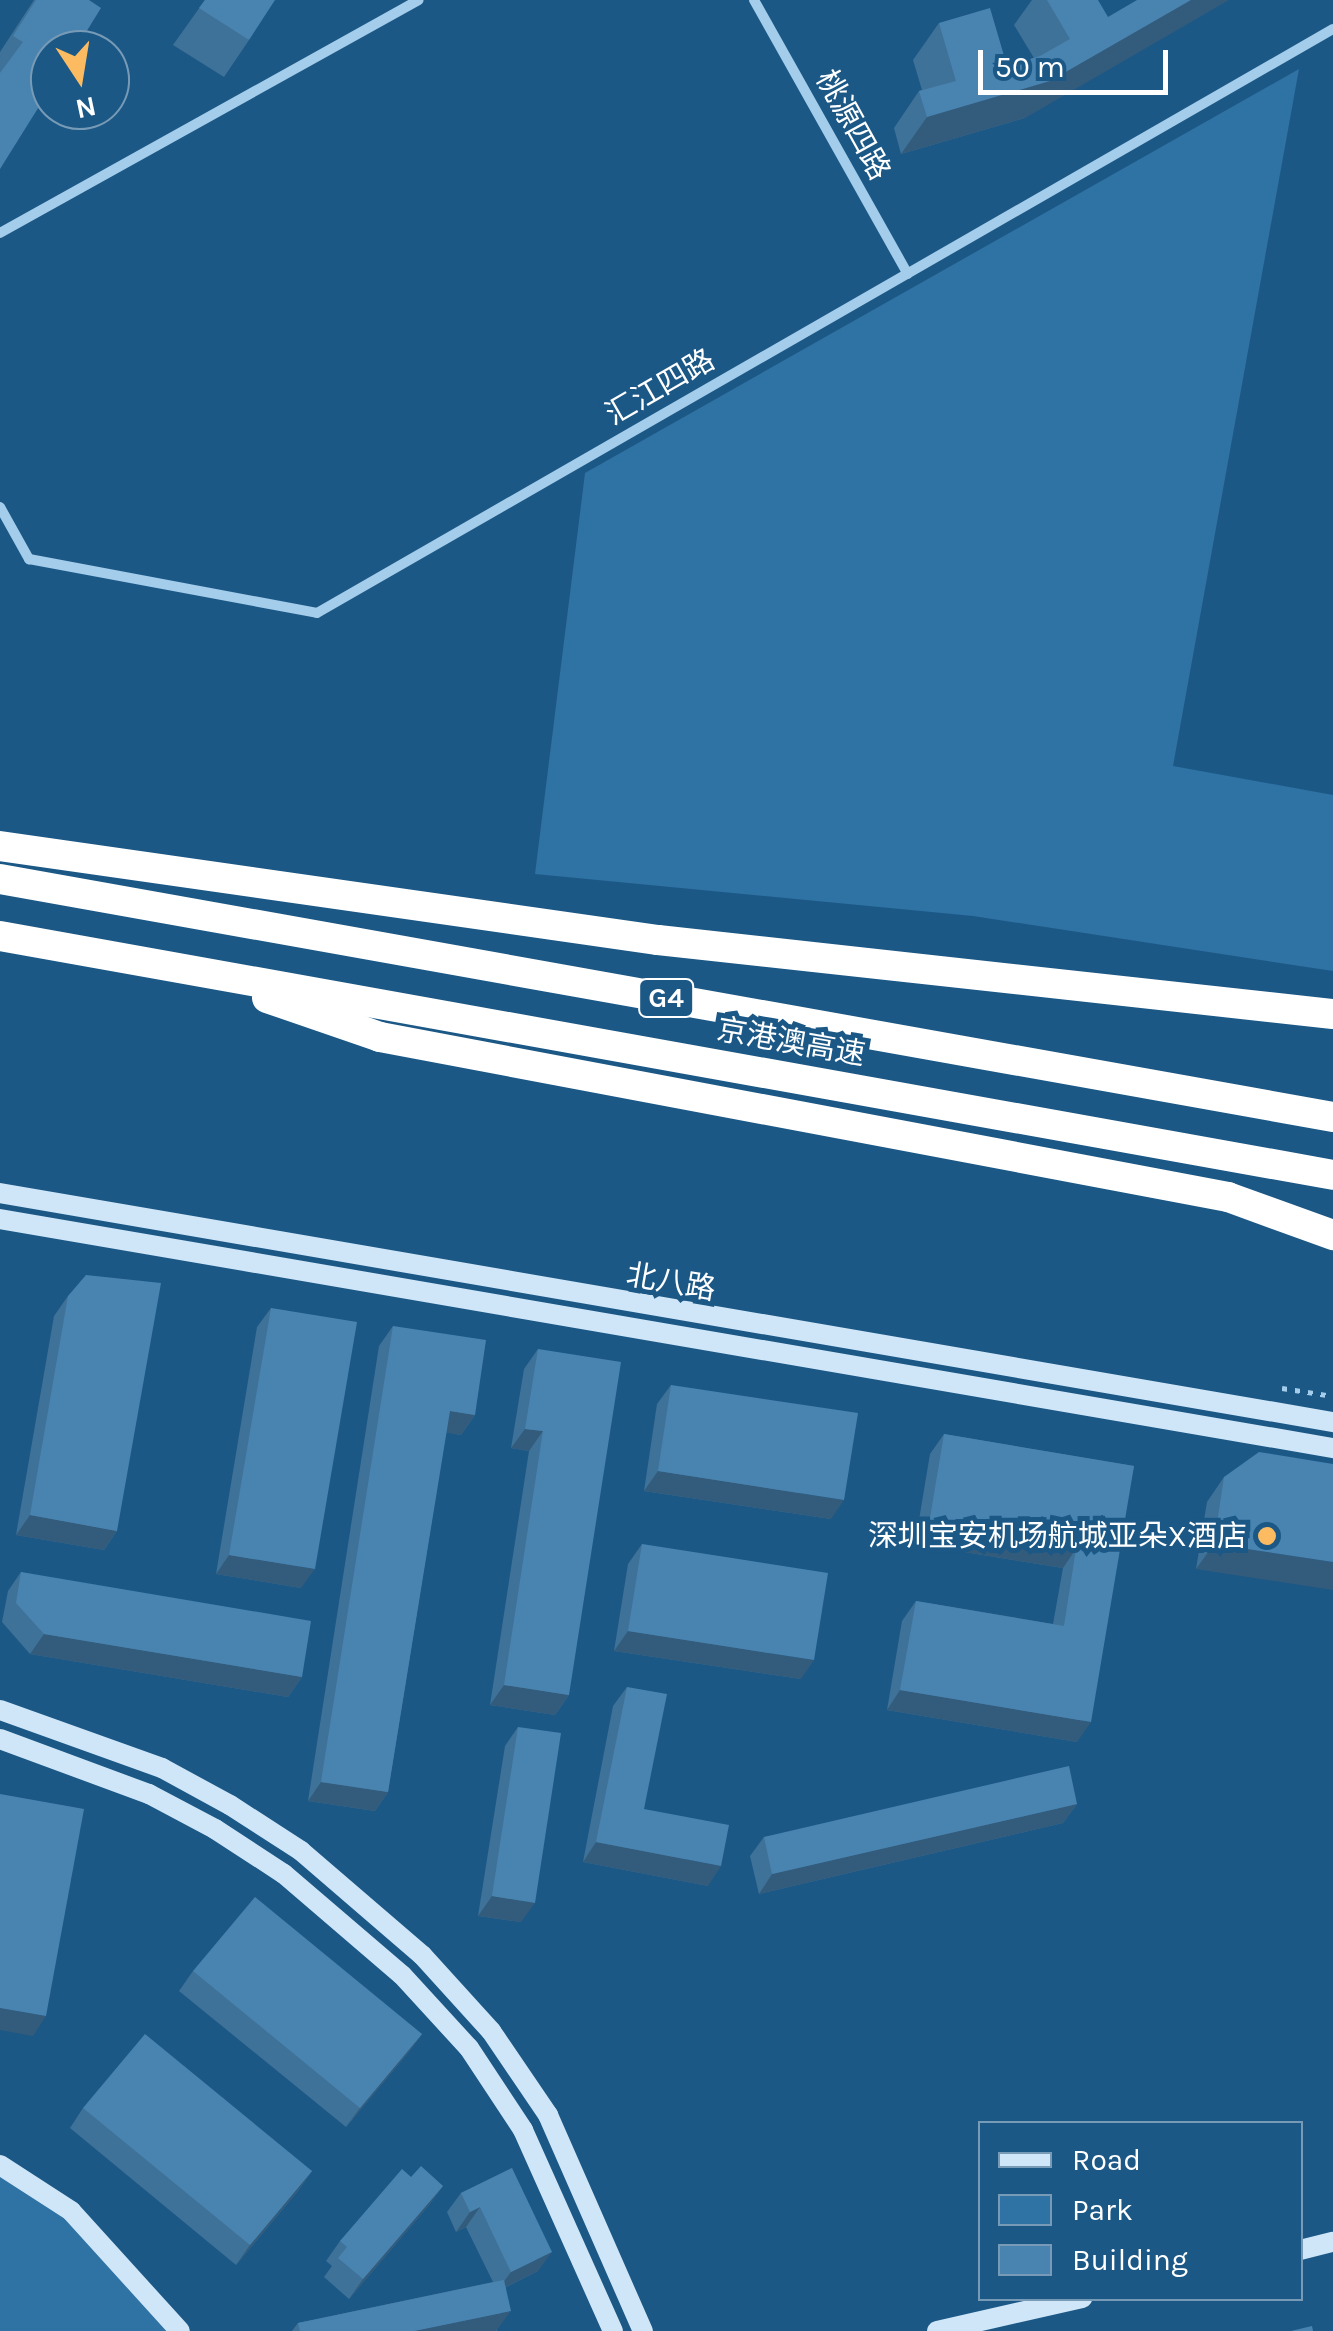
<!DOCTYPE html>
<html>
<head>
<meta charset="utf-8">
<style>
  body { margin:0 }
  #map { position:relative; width:1333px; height:2331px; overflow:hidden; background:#1c5886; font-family:Karla,"Noto Sans SC",sans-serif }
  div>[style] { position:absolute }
  .green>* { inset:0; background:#2f72a4 }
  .path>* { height:5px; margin-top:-2.5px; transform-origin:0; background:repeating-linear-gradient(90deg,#a3cdeb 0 5px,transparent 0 13px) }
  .street>* { height:10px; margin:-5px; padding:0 5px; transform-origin:5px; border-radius:5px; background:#a3cdeb }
  .secondary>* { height:20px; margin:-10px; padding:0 10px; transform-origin:10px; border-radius:10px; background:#cfe6f8 }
  .highway>* { height:30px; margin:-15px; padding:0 15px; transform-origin:15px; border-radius:15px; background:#fff }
  .wall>* { inset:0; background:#3f7298 }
  .shaded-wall>* { inset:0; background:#335c7c }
  .building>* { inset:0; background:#4984b1 }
  .dots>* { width:28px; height:28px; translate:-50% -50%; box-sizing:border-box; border:5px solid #1c5886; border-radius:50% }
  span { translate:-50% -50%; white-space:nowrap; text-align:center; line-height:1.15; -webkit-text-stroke:10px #1c5886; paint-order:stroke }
  .shield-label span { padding:2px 8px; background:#1c5886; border:2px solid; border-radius:8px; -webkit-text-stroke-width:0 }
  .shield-label { font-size:28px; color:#fff; font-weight:700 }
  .street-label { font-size:30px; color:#fff }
  .poi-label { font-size:30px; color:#fff }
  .right { translate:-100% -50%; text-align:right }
  .legend { position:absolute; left:978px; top:2121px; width:325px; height:180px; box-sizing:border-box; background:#1c5886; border:2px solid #779bb6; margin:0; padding:12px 18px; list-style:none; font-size:30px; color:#fff }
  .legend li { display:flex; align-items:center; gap:20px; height:50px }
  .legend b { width:50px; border:2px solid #779bb6 }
  .north { position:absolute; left:30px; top:30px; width:100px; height:100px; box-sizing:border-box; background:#1c5886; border:2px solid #779bb6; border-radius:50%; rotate:168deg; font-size:28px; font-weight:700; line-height:40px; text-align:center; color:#fff }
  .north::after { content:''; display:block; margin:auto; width:35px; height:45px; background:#fcbb61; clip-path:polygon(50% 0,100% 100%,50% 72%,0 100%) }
  .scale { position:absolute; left:978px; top:50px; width:190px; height:45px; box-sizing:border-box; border:5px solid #fff; border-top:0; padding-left:12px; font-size:30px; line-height:35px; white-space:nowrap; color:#fff; -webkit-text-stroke:8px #1c5886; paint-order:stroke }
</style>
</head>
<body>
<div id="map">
  <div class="green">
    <div style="clip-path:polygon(1299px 69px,1173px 766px,1333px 795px,1333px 971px,973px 916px,535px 874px,585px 473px)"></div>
    <div style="clip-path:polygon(0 2165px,71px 2211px,180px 2331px,0 2331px)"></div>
  </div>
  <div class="path">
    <div style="left:1282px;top:1388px;width:52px;rotate:8.9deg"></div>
  </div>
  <div class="street">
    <div style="left:754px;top:0;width:314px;rotate:60.7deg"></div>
    <div style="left:0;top:233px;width:479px;rotate:-29.1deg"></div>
    <div style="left:0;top:507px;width:60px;rotate:60.9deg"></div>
    <div style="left:29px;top:559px;width:293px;rotate:10.6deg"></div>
    <div style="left:317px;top:613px;width:1172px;rotate:-29.89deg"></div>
  </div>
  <div class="secondary">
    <div style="left:0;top:1193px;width:1353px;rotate:9.75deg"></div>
    <div style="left:0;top:1219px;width:1353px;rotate:9.75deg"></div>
    <div style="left:0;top:1710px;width:172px;rotate:19.7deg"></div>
    <div style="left:162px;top:1768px;width:77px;rotate:28.6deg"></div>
    <div style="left:230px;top:1805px;width:85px;rotate:32.9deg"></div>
    <div style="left:301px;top:1851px;width:160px;rotate:40.7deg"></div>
    <div style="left:422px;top:1955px;width:103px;rotate:47.8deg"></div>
    <div style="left:491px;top:2031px;width:102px;rotate:55.8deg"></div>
    <div style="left:548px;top:2115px;width:236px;rotate:66.3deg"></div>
    <div style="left:0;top:1739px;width:159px;rotate:20.3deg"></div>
    <div style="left:149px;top:1794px;width:75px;rotate:27.9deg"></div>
    <div style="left:215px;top:1829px;width:82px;rotate:33.1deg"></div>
    <div style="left:284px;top:1874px;width:155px;rotate:40.6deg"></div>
    <div style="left:402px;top:1975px;width:99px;rotate:47.5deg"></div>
    <div style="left:469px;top:2048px;width:98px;rotate:56.6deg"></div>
    <div style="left:523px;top:2130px;width:220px;rotate:65.9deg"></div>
    <div style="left:0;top:2165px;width:85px;rotate:32.9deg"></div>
    <div style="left:71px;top:2211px;width:162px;rotate:47.8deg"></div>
    <div style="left:1300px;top:2250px;width:34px;rotate:-14deg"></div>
    <div style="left:937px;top:2331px;width:149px;rotate:-12.8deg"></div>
  </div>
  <div class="highway">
    <div style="left:0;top:846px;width:665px;rotate:8.13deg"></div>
    <div style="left:658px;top:940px;width:679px;rotate:6.26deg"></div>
    <div style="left:0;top:879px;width:1354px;rotate:10.12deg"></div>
    <div style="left:0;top:936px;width:1354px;rotate:10.16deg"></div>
    <div style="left:267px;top:998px;width:120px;rotate:19deg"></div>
    <div style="left:380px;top:1037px;width:863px;rotate:10.68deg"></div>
    <div style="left:1228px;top:1197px;width:112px;rotate:19.9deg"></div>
  </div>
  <div class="wall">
    <div style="clip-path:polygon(34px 0,89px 0,0 169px,0 52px)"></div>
    <div style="clip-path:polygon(205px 0,249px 40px,224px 77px,173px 45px)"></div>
    <div style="clip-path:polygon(1032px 0,1098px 0,1025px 118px,901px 154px,894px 128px,919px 91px,922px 90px,913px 60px,939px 23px,1007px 66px,1034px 58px,1014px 25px)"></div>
    <div style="clip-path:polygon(68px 1296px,117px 1531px,104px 1550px,16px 1535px,54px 1316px)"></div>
    <div style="clip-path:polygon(271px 1308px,301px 1588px,216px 1574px,257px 1327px)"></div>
    <div style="clip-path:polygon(393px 1326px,475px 1415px,461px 1435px,446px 1432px,388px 1792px,375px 1811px,308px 1801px,379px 1346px)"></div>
    <div style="clip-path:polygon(538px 1349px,569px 1695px,555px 1715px,490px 1705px,529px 1451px,511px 1448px,524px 1369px)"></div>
    <div style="clip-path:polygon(671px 1385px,831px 1519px,644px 1491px,657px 1404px)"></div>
    <div style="clip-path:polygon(944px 1434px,1134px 1466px,1077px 1742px,887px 1710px,902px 1621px,916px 1601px,1053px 1624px,1063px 1568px,915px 1544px,930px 1454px)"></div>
    <div style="clip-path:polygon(1333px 1464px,1196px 1569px,1207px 1502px,1224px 1477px)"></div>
    <div style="clip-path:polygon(642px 1544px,801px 1679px,614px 1651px,628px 1564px)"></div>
    <div style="clip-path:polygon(21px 1572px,302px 1677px,288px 1697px,30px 1654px,2px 1622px,8px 1591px)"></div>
    <div style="clip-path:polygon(627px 1687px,644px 1809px,708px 1886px,583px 1862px,613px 1706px)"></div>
    <div style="clip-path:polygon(518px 1727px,521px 1922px,478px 1916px,505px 1746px)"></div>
    <div style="clip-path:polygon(1077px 1804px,1063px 1823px,759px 1894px,750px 1856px,764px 1837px)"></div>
    <div style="clip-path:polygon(193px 1971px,422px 2034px,408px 2053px,346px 2127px,179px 1991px)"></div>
    <div style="clip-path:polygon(83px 2108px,312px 2171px,298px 2191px,236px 2265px,70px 2128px)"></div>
    <div style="clip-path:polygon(512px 2168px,538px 2271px,506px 2287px,497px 2331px,292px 2331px,298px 2323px,493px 2282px,466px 2227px,456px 2232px,447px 2212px,461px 2193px)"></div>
    <div style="clip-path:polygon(411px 2177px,443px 2186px,429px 2205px,349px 2299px,324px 2277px,332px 2266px,326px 2261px,340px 2241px)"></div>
  </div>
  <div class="shaded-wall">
    <div style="clip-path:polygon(1191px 0,1229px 0,1025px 118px,901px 154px,927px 117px)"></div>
    <div style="clip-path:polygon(450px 1411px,475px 1415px,461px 1435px,436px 1431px)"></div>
    <div style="clip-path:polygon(525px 1429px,543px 1431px,529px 1451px,511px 1448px)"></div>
    <div style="clip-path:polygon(658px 1471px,844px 1500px,831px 1519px,644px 1491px)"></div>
    <div style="clip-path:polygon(30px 1515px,117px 1531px,104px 1550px,16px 1535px)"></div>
    <div style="clip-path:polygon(929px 1524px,1076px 1549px,1063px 1568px,915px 1544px)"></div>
    <div style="clip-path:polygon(1214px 1544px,1333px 1562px,1333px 1590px,1196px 1569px)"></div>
    <div style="clip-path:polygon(229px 1555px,315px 1569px,301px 1588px,216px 1574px)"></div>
    <div style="clip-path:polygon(628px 1631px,814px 1660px,801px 1679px,614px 1651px)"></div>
    <div style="clip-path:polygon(44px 1634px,302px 1677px,288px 1697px,30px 1654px)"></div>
    <div style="clip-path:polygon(504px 1685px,569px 1695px,555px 1715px,490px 1705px)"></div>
    <div style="clip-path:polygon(900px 1690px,1091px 1722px,1077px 1742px,887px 1710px)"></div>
    <div style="clip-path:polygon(321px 1782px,388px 1792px,375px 1811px,308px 1801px)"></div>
    <div style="clip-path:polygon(1077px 1804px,1063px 1823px,759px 1894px,772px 1874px)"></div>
    <div style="clip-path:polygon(596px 1842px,721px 1866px,708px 1886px,583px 1862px)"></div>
    <div style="clip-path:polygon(492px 1896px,535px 1903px,521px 1922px,478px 1916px)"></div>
    <div style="clip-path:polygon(0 2008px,46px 2016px,33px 2036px,0 2030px)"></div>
    <div style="clip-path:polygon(422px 2034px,408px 2053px,346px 2127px,360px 2108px)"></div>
    <div style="clip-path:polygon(312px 2171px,298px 2191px,236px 2265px,250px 2245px)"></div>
    <div style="clip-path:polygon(443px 2186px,429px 2205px,349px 2299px,363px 2279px)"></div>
    <div style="clip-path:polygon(480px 2207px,466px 2227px,456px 2232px,470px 2212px)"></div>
    <div style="clip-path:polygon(552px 2252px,538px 2271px,497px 2291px,511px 2272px)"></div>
    <div style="clip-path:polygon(511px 2311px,496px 2331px,414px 2331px)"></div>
  </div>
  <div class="building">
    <div style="clip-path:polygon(36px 0,89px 0,101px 8px,75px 50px,50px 50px,50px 89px,0 169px,0 73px,23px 42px,13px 36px)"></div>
    <div style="clip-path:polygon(205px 0,275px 0,249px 40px,199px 8px)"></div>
    <div style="clip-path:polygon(1047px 0,1098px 0,1108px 17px,1137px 0,1191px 0,1050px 81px,927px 117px,919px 91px,956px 81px,939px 23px,990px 8px,1007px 66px,1040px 56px,1070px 39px)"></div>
    <div style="clip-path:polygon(86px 1275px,161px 1283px,117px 1531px,30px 1515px,68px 1296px)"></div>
    <div style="clip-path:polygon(271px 1308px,357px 1322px,315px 1569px,229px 1555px)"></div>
    <div style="clip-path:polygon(393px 1326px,486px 1340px,475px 1415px,450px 1411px,388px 1792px,321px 1782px)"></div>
    <div style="clip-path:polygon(538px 1349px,621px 1362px,569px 1695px,504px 1685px,543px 1431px,525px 1429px)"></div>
    <div style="clip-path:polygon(671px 1385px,858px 1413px,844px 1500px,658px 1471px)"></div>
    <div style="clip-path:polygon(944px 1434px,1134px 1466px,1091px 1722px,900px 1690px,916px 1601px,1064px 1626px,1076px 1549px,929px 1524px)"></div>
    <div style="clip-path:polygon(1259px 1452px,1333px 1464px,1333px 1562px,1214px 1544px,1224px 1477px)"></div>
    <div style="clip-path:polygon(642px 1544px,828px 1573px,814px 1660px,628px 1631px)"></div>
    <div style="clip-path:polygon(21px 1572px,311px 1621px,302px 1677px,44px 1634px,16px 1603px)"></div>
    <div style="clip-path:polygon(627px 1687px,667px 1694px,644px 1809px,729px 1825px,721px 1866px,596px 1842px)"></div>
    <div style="clip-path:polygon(518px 1727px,561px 1733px,535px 1903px,492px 1896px)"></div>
    <div style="clip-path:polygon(1069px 1766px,1077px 1804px,772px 1874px,764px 1837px)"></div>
    <div style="clip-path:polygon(0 1794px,84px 1809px,46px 2016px,0 2008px)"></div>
    <div style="clip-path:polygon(255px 1897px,422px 2034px,360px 2108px,193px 1971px)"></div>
    <div style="clip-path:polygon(145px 2034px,312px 2171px,250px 2245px,83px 2108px)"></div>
    <div style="clip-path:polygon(421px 2166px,443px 2186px,363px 2279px,338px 2258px,347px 2247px,340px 2241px,402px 2169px,411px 2177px)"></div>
    <div style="clip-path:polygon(512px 2168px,552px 2252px,511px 2272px,480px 2207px,470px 2212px,461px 2193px)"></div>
    <div style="clip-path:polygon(504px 2280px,511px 2311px,414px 2331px,300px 2331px,298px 2323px)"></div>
    <div style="clip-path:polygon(1312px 2326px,1313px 2331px,1291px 2331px)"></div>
  </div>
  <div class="dots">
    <div style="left:1267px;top:1536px;background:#fcbb61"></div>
  </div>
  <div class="shield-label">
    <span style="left:666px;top:998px">G4</span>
  </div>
  <div class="street-label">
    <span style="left:853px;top:125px;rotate:61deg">桃源四路</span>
    <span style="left:660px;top:387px;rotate:-30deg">汇江四路</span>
    <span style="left:791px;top:1042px;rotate:10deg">京港澳高速</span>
    <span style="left:671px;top:1282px;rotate:10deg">北八路</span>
  </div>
  <div class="poi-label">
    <span class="right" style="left:1247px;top:1536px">深圳宝安机场航城亚朵X酒店</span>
  </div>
  <ul class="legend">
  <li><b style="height:12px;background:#cfe6f8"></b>Road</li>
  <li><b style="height:28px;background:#2f72a4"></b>Park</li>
  <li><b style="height:28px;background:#4984b1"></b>Building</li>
  </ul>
  <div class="north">N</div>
  <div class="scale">50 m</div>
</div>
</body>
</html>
